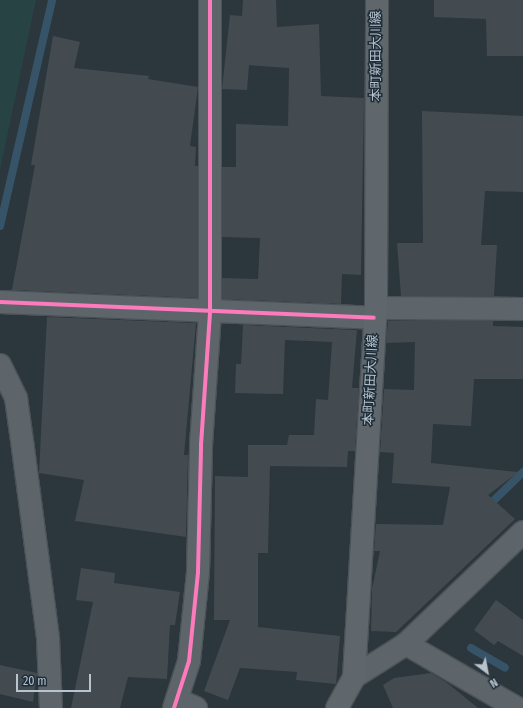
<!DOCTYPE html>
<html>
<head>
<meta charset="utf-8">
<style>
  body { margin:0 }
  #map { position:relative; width:523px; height:708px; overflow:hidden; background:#2c363d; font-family:"Fira Sans Condensed","Noto Sans JP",sans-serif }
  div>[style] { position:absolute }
  .green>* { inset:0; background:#284343 }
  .stream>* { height:8px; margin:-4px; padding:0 4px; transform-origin:4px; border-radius:4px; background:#365368 }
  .building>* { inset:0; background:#434b51 }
  .roads { filter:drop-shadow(1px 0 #4b5257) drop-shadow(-1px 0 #4b5257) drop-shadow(0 1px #4b5257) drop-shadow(0 -1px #4b5257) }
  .minor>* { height:22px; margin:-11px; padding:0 11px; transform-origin:11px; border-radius:11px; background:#5d646a }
  .major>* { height:22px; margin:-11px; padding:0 11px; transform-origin:11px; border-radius:11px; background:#5f676c }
  .cycleway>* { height:4px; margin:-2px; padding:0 2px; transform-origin:2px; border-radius:2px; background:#fd7abc }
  span { translate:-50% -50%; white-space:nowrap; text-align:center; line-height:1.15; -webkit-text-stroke:3px #1e2d39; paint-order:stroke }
  .street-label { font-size:13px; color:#b7c3cd }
  .north { position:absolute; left:467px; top:652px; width:40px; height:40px; -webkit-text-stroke:3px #1e2d39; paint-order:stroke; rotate:148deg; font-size:11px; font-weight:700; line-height:16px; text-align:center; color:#b7c3cd }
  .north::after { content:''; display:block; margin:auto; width:14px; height:18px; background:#b7c3cd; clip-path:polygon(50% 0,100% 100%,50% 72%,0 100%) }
  .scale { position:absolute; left:16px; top:674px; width:75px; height:18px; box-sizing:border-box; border:2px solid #b7c3cd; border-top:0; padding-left:5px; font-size:12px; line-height:14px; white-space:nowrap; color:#b7c3cd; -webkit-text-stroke:3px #1e2d39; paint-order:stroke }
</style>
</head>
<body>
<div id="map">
  <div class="green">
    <div style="clip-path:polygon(0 0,36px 0,0 170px)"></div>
  </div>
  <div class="stream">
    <div style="left:0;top:226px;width:232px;rotate:-77deg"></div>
    <div style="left:486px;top:508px;width:52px;rotate:-44.2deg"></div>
    <div style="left:471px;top:648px;width:39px;rotate:30deg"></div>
  </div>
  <div class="building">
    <div style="clip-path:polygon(243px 0,276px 0,277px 27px,319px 24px,321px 96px,364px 98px,361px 275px,342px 274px,341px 304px,222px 299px,222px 278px,258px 279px,260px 238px,222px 237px,222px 167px,236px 167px,236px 124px,288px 126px,289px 68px,249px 65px,247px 90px,222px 89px,230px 15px,242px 16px)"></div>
    <div style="clip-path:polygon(434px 0,523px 0,523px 56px,487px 56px,486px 19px,434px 17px)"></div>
    <div style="clip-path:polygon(53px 36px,80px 42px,74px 68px,149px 76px,148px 79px,198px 87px,190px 146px,196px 147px,195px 166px,198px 166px,198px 298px,12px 290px,35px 165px,31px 165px)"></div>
    <div style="clip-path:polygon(422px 111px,523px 116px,523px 192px,485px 191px,481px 245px,497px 245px,494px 296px,401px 296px,397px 243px,423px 243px)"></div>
    <div style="clip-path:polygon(47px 317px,196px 323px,184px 455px,188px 455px,186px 537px,75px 521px,84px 480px,39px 473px)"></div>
    <div style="clip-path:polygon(388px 321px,493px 321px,493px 326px,523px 327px,523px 379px,474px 379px,471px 426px,433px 424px,431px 463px,518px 472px,488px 495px,515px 519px,396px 632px,371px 631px,372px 589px,380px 551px,374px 551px,376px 524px,443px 525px,450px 487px,392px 483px,394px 453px,380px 452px,384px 389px,414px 390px,415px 342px,386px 343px)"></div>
    <div style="clip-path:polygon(243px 325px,357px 330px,352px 388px,359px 388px,355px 451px,348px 451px,347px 467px,270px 466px,268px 553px,258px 553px,258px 627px,340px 636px,336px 684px,296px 680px,297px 672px,240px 668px,228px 700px,204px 691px,230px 620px,214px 620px,215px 476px,248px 477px,248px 445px,287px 445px,289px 435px,314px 435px,316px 399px,328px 400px,332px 342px,285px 340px,283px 394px,235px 393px,236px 364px,241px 364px)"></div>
    <div style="clip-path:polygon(81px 568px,115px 573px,114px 583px,180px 592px,175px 625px,170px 625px,167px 679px,128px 677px,120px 708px,71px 708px,93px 602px,76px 600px)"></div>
    <div style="clip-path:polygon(496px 600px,523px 620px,523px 656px,498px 641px,494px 645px,474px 630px)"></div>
    <div style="clip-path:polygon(0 665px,37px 673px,33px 702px,0 694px)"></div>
    <div style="clip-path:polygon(431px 673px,446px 682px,478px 708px,393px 708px,383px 685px,394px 678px)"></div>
  </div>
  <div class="roads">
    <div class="minor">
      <div style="left:0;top:302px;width:374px;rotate:2.4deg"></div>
      <div style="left:376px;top:308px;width:147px;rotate:0.4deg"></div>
      <div style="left:0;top:365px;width:37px;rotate:64deg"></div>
      <div style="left:16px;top:398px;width:50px;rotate:82deg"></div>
      <div style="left:23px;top:448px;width:193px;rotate:82.5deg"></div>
      <div style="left:48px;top:639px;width:69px;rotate:87.5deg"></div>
      <div style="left:406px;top:644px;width:128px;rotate:30deg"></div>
      <div style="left:354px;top:677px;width:62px;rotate:-32.4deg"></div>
      <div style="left:406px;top:644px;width:162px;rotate:-43.7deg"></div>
      <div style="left:178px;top:700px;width:20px;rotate:24deg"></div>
      <div style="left:174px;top:708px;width:49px;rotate:-72.3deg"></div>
      <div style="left:189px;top:661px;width:89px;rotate:-84.2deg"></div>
      <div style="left:198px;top:572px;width:127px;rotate:-88.6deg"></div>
      <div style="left:201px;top:445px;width:132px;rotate:-86.1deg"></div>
      <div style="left:210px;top:313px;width:313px;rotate:-90deg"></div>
    </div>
    <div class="major">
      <div style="left:337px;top:708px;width:35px;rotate:-61deg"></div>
      <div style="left:354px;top:677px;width:370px;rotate:-86.6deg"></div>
      <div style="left:376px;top:308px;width:308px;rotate:-89.8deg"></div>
    </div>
  </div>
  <div class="cycleway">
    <div style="left:0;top:302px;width:374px;rotate:2.4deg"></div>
    <div style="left:174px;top:708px;width:49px;rotate:-72.3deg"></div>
    <div style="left:189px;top:661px;width:89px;rotate:-84.2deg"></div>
    <div style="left:198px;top:572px;width:127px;rotate:-88.6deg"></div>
    <div style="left:201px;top:445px;width:132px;rotate:-86.1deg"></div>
    <div style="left:210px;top:313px;width:313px;rotate:-90deg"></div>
  </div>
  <div class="street-label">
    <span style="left:376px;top:56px;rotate:-90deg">本町新田大川線</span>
    <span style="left:371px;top:380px;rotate:-87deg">本町新田大川線</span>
  </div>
  <div class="north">N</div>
  <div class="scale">20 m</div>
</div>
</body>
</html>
